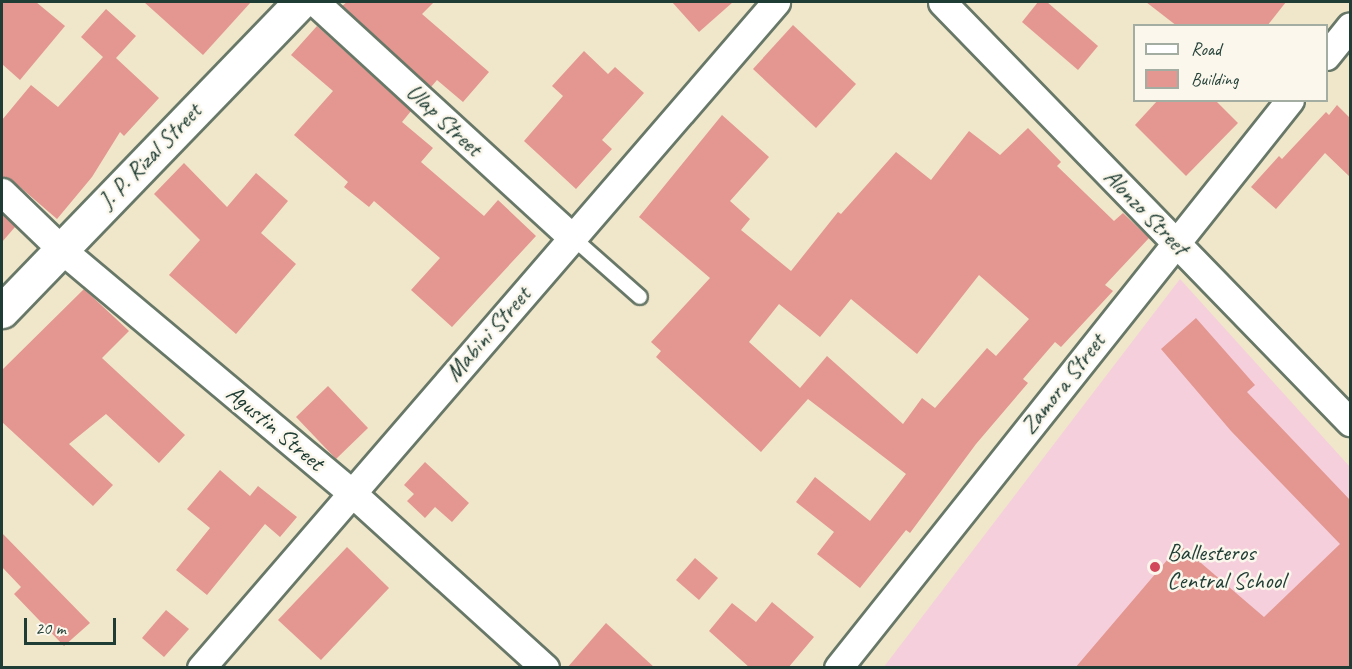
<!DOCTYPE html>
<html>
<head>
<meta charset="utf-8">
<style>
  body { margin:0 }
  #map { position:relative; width:1352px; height:669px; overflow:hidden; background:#f0e6ca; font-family:Caveat,sans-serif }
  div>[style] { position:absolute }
  .built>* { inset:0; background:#f5cfdc }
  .building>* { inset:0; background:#e39790 }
  .roads { filter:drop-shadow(2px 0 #687868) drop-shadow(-2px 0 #687868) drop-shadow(0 2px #687868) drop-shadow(0 -2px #687868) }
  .service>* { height:14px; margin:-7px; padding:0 7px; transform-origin:7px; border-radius:7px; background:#fff }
  .minor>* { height:27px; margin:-13.5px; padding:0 13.5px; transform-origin:13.5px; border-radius:13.5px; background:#fff }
  .secondary>* { height:33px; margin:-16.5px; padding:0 16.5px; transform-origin:16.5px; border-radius:16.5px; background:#fff }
  .dots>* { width:16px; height:16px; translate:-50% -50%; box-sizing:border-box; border:3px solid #fbf7ec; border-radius:50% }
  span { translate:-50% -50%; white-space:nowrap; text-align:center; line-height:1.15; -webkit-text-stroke:5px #fbf7ec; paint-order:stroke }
  .street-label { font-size:24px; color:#1f3d34 }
  .poi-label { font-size:24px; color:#1f3d34 }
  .left { translate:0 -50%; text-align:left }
  .frame { position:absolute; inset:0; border:3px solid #1f3d34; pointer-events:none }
  .legend { position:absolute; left:1133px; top:24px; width:195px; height:78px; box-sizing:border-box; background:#fbf7ec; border:2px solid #a3ada2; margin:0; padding:8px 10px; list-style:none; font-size:18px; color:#1f3d34 }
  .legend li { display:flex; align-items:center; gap:12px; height:30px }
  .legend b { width:30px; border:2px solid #a3ada2 }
  .scale { position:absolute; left:24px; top:618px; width:92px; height:27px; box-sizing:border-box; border:3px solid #1f3d34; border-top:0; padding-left:8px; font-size:18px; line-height:21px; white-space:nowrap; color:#1f3d34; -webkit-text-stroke:4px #fbf7ec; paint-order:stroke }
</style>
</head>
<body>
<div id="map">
  <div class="built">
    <div style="clip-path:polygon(1180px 279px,1350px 467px,1350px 667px,883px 668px)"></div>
  </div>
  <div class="building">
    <div style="clip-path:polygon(2px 2px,36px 2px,65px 26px,20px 80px,2px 64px)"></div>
    <div style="clip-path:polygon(144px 2px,251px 2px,203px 55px)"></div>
    <div style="clip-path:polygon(347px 2px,434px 2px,422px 14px,489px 72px,463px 102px,437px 80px,431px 87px,342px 6px)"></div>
    <div style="clip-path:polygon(672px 2px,733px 2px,699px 32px)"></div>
    <div style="clip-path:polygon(1038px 2px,1047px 2px,1098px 46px,1078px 70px,1022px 22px)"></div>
    <div style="clip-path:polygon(1146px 2px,1286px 2px,1267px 26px,1177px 26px)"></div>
    <div style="clip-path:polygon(106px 9px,136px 36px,116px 58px,159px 98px,124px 136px,120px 132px,92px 177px,57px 219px,13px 181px,2px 177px,2px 120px,31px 85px,58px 107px,103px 57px,81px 37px)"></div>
    <div style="clip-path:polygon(793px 25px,856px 84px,816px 128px,753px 69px)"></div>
    <div style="clip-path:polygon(317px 26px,411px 111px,402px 122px,433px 148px,421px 162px,484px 216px,498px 200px,536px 236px,452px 327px,411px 290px,440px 258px,374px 201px,369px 207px,344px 187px,348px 182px,294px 135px,333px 91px,291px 55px)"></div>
    <div style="clip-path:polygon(584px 51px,608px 74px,615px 67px,644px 93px,602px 140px,612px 149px,576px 189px,524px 141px,563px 96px,552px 86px)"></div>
    <div style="clip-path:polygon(1158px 100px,1215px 100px,1238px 123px,1186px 176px,1135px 125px)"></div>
    <div style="clip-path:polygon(1337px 105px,1350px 118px,1350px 177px,1325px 153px,1276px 209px,1251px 187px,1279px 156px,1282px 159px,1326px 112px,1329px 115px)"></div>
    <div style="clip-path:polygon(evenodd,722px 115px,769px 157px,730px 201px,750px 219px,741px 230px,791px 271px,838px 212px,841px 214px,896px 152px,931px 180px,969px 131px,1000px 155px,1028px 128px,1061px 162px,1057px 166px,1114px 221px,1123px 213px,1149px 238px,1105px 285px,1113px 291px,1061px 347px,1055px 342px,1023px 379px,1028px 383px,976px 444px,910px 533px,906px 530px,860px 588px,817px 554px,834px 532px,796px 502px,815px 477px,870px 521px,906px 474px,808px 399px,761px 452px,656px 357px,661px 351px,651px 342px,710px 278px,639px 217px,722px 115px,979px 275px,1029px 319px,996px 356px,987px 348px,935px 408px,922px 398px,903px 424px,827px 356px,800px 388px,749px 342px,779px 304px,820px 337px,851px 299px,917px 354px,979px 275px)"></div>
    <div style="clip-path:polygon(184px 163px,227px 207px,256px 173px,288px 201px,261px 233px,296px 264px,236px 334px,169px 275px,200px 240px,154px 194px)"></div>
    <div style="clip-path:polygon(2px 213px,15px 227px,2px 242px)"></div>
    <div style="clip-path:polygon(84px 289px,129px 331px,102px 358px,185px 435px,159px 463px,106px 414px,69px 444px,113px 485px,93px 506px,2px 422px,2px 370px)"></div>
    <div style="clip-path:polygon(1196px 318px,1255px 385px,1247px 392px,1350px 500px,1350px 668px,1075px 668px,1180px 545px,1264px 617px,1340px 544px,1231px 431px,1161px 349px)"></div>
    <div style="clip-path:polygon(328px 386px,368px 428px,336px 459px,296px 417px)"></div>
    <div style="clip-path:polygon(425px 462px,469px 503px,452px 522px,435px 507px,425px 518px,407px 501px,414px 494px,404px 485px)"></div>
    <div style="clip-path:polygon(220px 470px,250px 496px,258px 486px,297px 517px,280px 537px,265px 524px,207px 595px,176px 570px,210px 528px,187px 509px)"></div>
    <div style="clip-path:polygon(2px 533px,90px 623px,64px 646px,14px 594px,21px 587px,2px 567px)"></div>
    <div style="clip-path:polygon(347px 547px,389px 588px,321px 660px,278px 620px)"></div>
    <div style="clip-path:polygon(695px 558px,718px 578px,699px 600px,676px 580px)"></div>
    <div style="clip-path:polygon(772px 602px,814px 637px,788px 668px,750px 668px,709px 631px,732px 603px,756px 622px)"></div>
    <div style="clip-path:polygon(166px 610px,189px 629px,164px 657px,142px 638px)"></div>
    <div style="clip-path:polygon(606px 623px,655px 668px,567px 668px)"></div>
  </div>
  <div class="roads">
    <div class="service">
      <div style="left:573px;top:238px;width:89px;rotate:41.4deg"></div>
    </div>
    <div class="minor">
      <div style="left:315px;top:2px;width:350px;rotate:42.5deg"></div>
      <div style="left:942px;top:2px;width:586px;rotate:45.83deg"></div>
      <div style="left:1326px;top:56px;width:38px;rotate:-51deg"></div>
      <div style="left:2px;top:192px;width:82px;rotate:44deg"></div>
      <div style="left:61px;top:249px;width:378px;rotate:40deg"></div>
      <div style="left:351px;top:492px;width:262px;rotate:42.2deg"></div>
      <div style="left:201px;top:668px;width:880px;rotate:-49.19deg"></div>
      <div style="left:838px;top:668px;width:726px;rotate:-51.49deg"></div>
    </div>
    <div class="secondary">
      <div style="left:2px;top:311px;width:429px;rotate:-46deg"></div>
    </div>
  </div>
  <div class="dots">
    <div style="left:1155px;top:567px;background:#d1495b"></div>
  </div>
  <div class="street-label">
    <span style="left:444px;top:120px;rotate:43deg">Ulap Street</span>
    <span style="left:150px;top:156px;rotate:-46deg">J. P. Rizal Street</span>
    <span style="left:1146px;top:212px;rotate:46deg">Alonzo Street</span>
    <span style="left:488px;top:334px;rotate:-49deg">Mabini Street</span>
    <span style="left:1063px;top:384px;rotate:-52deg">Zamora Street</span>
    <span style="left:275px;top:428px;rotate:40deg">Agustin Street</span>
  </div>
  <div class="poi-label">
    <span class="left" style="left:1167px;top:567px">Ballesteros<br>Central School</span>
  </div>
  <div class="frame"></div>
  <ul class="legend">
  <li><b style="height:8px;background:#fff"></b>Road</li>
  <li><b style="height:16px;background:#e39790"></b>Building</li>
  </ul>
  <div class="scale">20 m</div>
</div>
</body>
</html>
